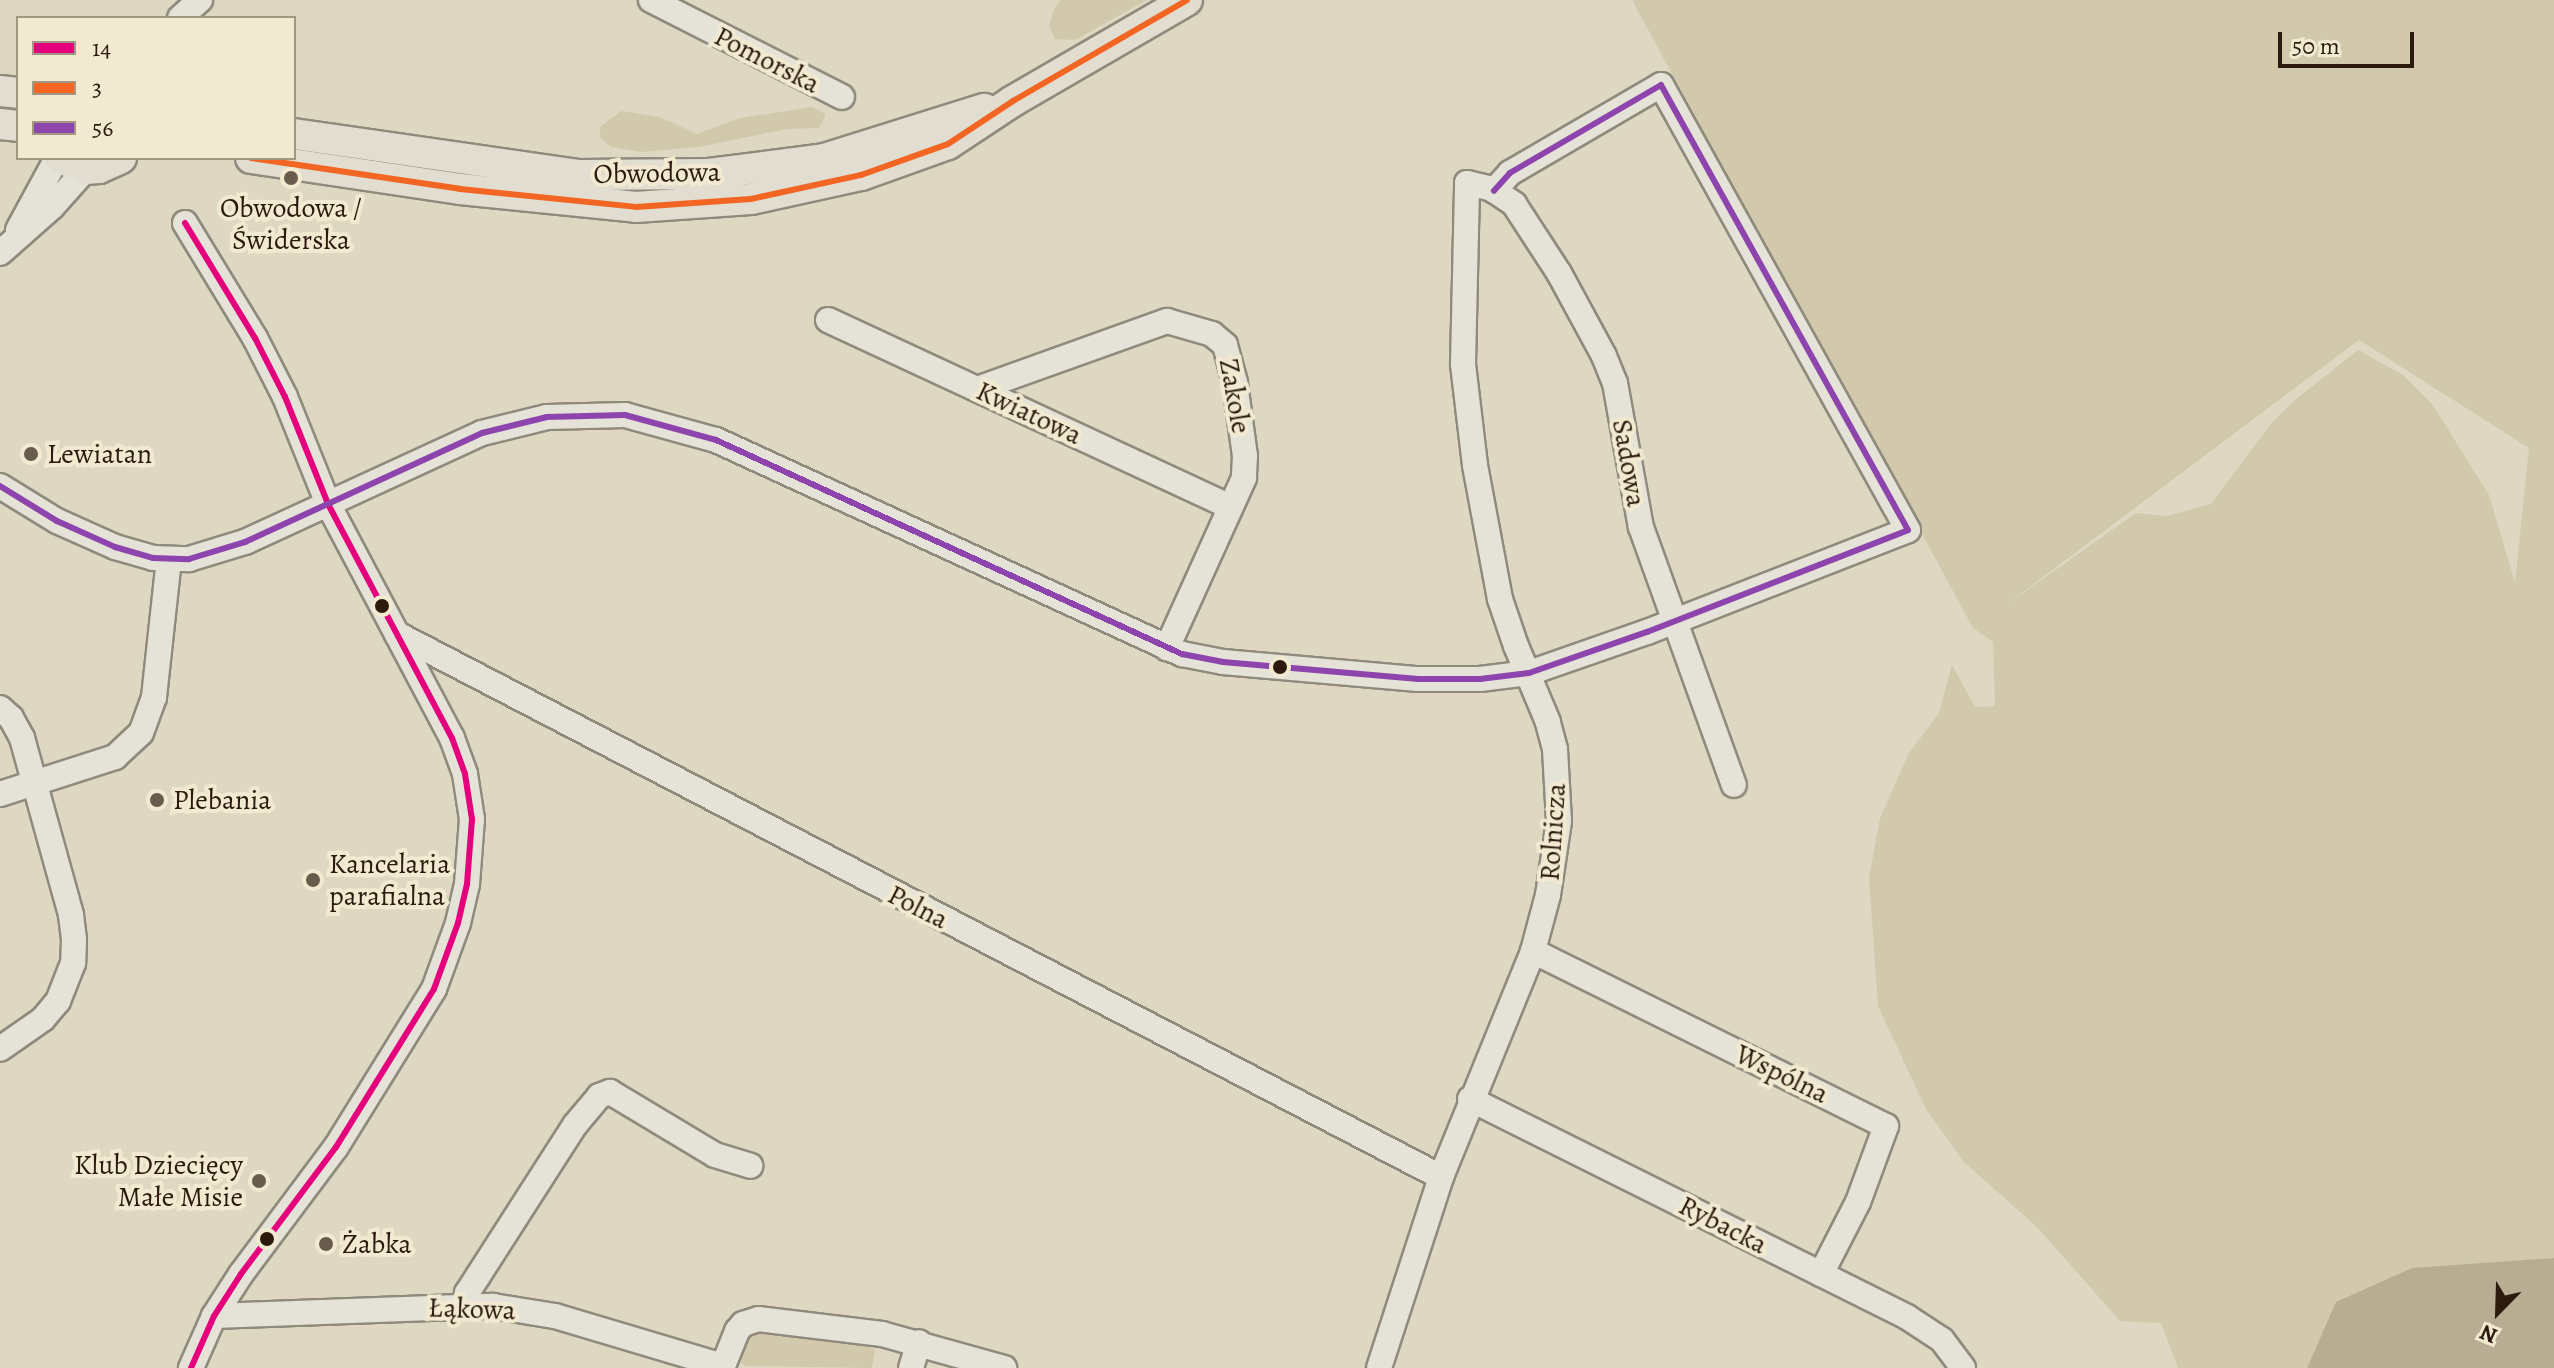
<!DOCTYPE html>
<html>
<head>
<meta charset="utf-8">
<style>
  body { margin:0 }
  #map { position:relative; width:2554px; height:1368px; overflow:hidden; background:#ded8c2; font-family:Alegreya,serif }
  div>[style] { position:absolute }
  .green>* { inset:0; background:#d2c9ac }
  .water>* { inset:0; background:#b8ad92 }
  .roads { filter:drop-shadow(2px 0 #8f8a7c) drop-shadow(-2px 0 #8f8a7c) drop-shadow(0 2px #8f8a7c) drop-shadow(0 -2px #8f8a7c) }
  .minor>* { height:24px; margin:-12px; padding:0 12px; transform-origin:12px; border-radius:12px; background:#e5e2d7 }
  .major>* { height:30px; margin:-15px; padding:0 15px; transform-origin:15px; border-radius:15px; background:#e1ddd0 }
  .bus-1>* { height:6px; margin:-3px; padding:0 3px; transform-origin:3px; border-radius:3px; background:#e5007d }
  .bus-2>* { height:6px; margin:-3px; padding:0 3px; transform-origin:3px; border-radius:3px; background:#f26522 }
  .bus-3>* { height:6px; margin:-3px; padding:0 3px; transform-origin:3px; border-radius:3px; background:#8e44ad }
  .dots>* { width:22px; height:22px; translate:-50% -50%; box-sizing:border-box; border:4px solid #f1ead0; border-radius:50% }
  span { translate:-50% -50%; white-space:nowrap; text-align:center; line-height:1.15; -webkit-text-stroke:8px #f1ead0; paint-order:stroke }
  .street-label { font-size:28px; color:#2b1a0d }
  .poi-label { font-size:28px; color:#2b1a0d }
  .left { translate:0 -50%; text-align:left }
  .right { translate:-100% -50%; text-align:right }
  .legend { position:absolute; left:16px; top:16px; width:280px; height:144px; box-sizing:border-box; background:#f1ead0; border:2px solid #a29782; margin:0; padding:10px 14px; list-style:none; font-size:24px; color:#2b1a0d }
  .legend li { display:flex; align-items:center; gap:16px; height:40px }
  .legend b { width:40px; border:2px solid #a29782 }
  .north { position:absolute; left:2458px; top:1272px; width:80px; height:80px; -webkit-text-stroke:6px #f1ead0; paint-order:stroke; rotate:203deg; font-size:22px; font-weight:700; line-height:32px; text-align:center; color:#2b1a0d }
  .north::after { content:''; display:block; margin:auto; width:28px; height:36px; background:#2b1a0d; clip-path:polygon(50% 0,100% 100%,50% 72%,0 100%) }
  .scale { position:absolute; left:2278px; top:32px; width:136px; height:36px; box-sizing:border-box; border:4px solid #2b1a0d; border-top:0; padding-left:10px; font-size:24px; line-height:28px; white-space:nowrap; color:#2b1a0d; -webkit-text-stroke:6px #f1ead0; paint-order:stroke }
</style>
</head>
<body>
<div id="map">
  <div class="green">
    <div style="clip-path:polygon(1061px 0,1147px 0,1075px 40px,1055px 39px,1049px 26px,1054px 9px)"></div>
    <div style="clip-path:polygon(evenodd,1632px 0,2554px 0,2554px 1258px,2412px 1269px,2337px 1302px,2307px 1368px,2178px 1368px,2161px 1323px,2120px 1321px,2037px 1227px,1964px 1162px,1926px 1109px,1878px 1006px,1869px 878px,1880px 818px,1909px 753px,1939px 713px,1952px 665px,1975px 707px,1995px 706px,1993px 642px,1973px 628px,1632px 0,2359px 340px,2529px 448px,2515px 583px,2489px 495px,2433px 405px,2403px 375px,2358px 350px,2295px 400px,2273px 421px,2211px 504px,2166px 516px,2136px 513px,2003px 607px,2359px 340px)"></div>
    <div style="clip-path:polygon(812px 107px,826px 114px,819px 128px,787px 129px,699px 147px,641px 152px,611px 147px,599px 137px,601px 126px,621px 111px,660px 117px,697px 134px,740px 118px)"></div>
    <div style="clip-path:polygon(755px 1330px,861px 1338px,875px 1351px,872px 1368px,745px 1366px,737px 1360px,743px 1341px)"></div>
  </div>
  <div class="water">
    <div style="clip-path:polygon(2554px 1258px,2554px 1368px,2307px 1368px,2336px 1302px,2412px 1268px)"></div>
  </div>
  <div class="roads">
    <div class="minor">
      <div style="left:651px;top:0;width:214px;rotate:26.9deg"></div>
      <div style="left:180px;top:18px;width:27px;rotate:-42deg"></div>
      <div style="left:185px;top:223px;width:135px;rotate:58.7deg"></div>
      <div style="left:255px;top:338px;width:66px;rotate:63deg"></div>
      <div style="left:285px;top:397px;width:115px;rotate:68.1deg"></div>
      <div style="left:328px;top:504px;width:265px;rotate:62.1deg"></div>
      <div style="left:452px;top:738px;width:38px;rotate:70deg"></div>
      <div style="left:465px;top:774px;width:46px;rotate:81.2deg"></div>
      <div style="left:472px;top:819px;width:65px;rotate:94.4deg"></div>
      <div style="left:467px;top:884px;width:40px;rotate:103deg"></div>
      <div style="left:458px;top:923px;width:70px;rotate:110deg"></div>
      <div style="left:434px;top:989px;width:186px;rotate:121.8deg"></div>
      <div style="left:336px;top:1147px;width:159px;rotate:126.8deg"></div>
      <div style="left:241px;top:1274px;width:50px;rotate:122.7deg"></div>
      <div style="left:214px;top:1316px;width:57px;rotate:113.9deg"></div>
      <div style="left:18px;top:230px;width:82px;rotate:-61.6deg"></div>
      <div style="left:0;top:253px;width:69px;rotate:-41.5deg"></div>
      <div style="left:52px;top:207px;width:51px;rotate:-48.2deg"></div>
      <div style="left:828px;top:320px;width:443px;rotate:24.9deg"></div>
      <div style="left:977px;top:389px;width:202px;rotate:-19.7deg"></div>
      <div style="left:1167px;top:321px;width:47px;rotate:16.1deg"></div>
      <div style="left:1212px;top:334px;width:17px;rotate:40deg"></div>
      <div style="left:1225px;top:345px;width:39px;rotate:75deg"></div>
      <div style="left:1235px;top:383px;width:74px;rotate:82.2deg"></div>
      <div style="left:1245px;top:456px;width:22px;rotate:93deg"></div>
      <div style="left:1244px;top:478px;width:187px;rotate:114.4deg"></div>
      <div style="left:0;top:486px;width:67px;rotate:31.6deg"></div>
      <div style="left:57px;top:521px;width:64px;rotate:24.1deg"></div>
      <div style="left:115px;top:547px;width:40px;rotate:16deg"></div>
      <div style="left:153px;top:558px;width:36px;rotate:2deg"></div>
      <div style="left:189px;top:559px;width:59px;rotate:-16.9deg"></div>
      <div style="left:245px;top:542px;width:261px;rotate:-24.7deg"></div>
      <div style="left:482px;top:433px;width:67px;rotate:-13.8deg"></div>
      <div style="left:547px;top:417px;width:78px;rotate:-1.5deg"></div>
      <div style="left:625px;top:415px;width:94px;rotate:15.4deg"></div>
      <div style="left:716px;top:440px;width:513px;rotate:24.67deg"></div>
      <div style="left:1182px;top:654px;width:42px;rotate:11deg"></div>
      <div style="left:1223px;top:662px;width:196px;rotate:5deg"></div>
      <div style="left:1418px;top:679px;width:62px"></div>
      <div style="left:1480px;top:679px;width:49px;rotate:-7deg"></div>
      <div style="left:1529px;top:673px;width:125px;rotate:-19.2deg"></div>
      <div style="left:1647px;top:632px;width:280px;rotate:-21.3deg"></div>
      <div style="left:1908px;top:530px;width:509px;rotate:-119.03deg"></div>
      <div style="left:1661px;top:85px;width:175px;rotate:149.8deg"></div>
      <div style="left:1510px;top:173px;width:24px;rotate:132deg"></div>
      <div style="left:397px;top:634px;width:1177px;rotate:27.48deg"></div>
      <div style="left:0;top:708px;width:15px;rotate:42deg"></div>
      <div style="left:11px;top:718px;width:23px;rotate:61deg"></div>
      <div style="left:22px;top:738px;width:184px;rotate:74.5deg"></div>
      <div style="left:71px;top:915px;width:25px;rotate:83deg"></div>
      <div style="left:74px;top:940px;width:23px;rotate:92deg"></div>
      <div style="left:73px;top:963px;width:41px;rotate:111.5deg"></div>
      <div style="left:58px;top:1001px;width:23px;rotate:130deg"></div>
      <div style="left:43px;top:1019px;width:52px;rotate:145.1deg"></div>
      <div style="left:0;top:794px;width:121px;rotate:-17.8deg"></div>
      <div style="left:115px;top:757px;width:35px;rotate:-43deg"></div>
      <div style="left:141px;top:733px;width:38px;rotate:-70deg"></div>
      <div style="left:154px;top:697px;width:138px;rotate:-83.8deg"></div>
      <div style="left:1533px;top:951px;width:394px;rotate:26.4deg"></div>
      <div style="left:1886px;top:1126px;width:81px;rotate:110.2deg"></div>
      <div style="left:1858px;top:1202px;width:81px;rotate:117.2deg"></div>
      <div style="left:1470px;top:1099px;width:488px;rotate:26.5deg"></div>
      <div style="left:1907px;top:1317px;width:42px;rotate:33.3deg"></div>
      <div style="left:1942px;top:1340px;width:35px;rotate:53deg"></div>
      <div style="left:465px;top:1305px;width:12px;rotate:-81deg"></div>
      <div style="left:467px;top:1293px;width:20px;rotate:-57deg"></div>
      <div style="left:478px;top:1276px;width:179px;rotate:-57.3deg"></div>
      <div style="left:575px;top:1125px;width:38px;rotate:-50deg"></div>
      <div style="left:599px;top:1096px;width:12px;rotate:-20deg"></div>
      <div style="left:610px;top:1092px;width:122px;rotate:31deg"></div>
      <div style="left:715px;top:1155px;width:37px;rotate:17deg"></div>
      <div style="left:214px;top:1316px;width:279px;rotate:-2.1deg"></div>
      <div style="left:493px;top:1306px;width:63px;rotate:9.2deg"></div>
      <div style="left:555px;top:1316px;width:175px;rotate:16.6deg"></div>
      <div style="left:723px;top:1366px;width:38px;rotate:-68deg"></div>
      <div style="left:737px;top:1331px;width:9px;rotate:-49deg"></div>
      <div style="left:743px;top:1324px;width:16px;rotate:-18deg"></div>
      <div style="left:758px;top:1319px;width:125px;rotate:6.9deg"></div>
      <div style="left:882px;top:1334px;width:127px;rotate:15.6deg"></div>
      <div style="left:911px;top:1368px;width:27px;rotate:-73deg"></div>
      <div style="left:1379px;top:1368px;width:201px;rotate:-72deg"></div>
      <div style="left:1441px;top:1177px;width:244px;rotate:-67.8deg"></div>
      <div style="left:1533px;top:951px;width:58px;rotate:-75deg"></div>
      <div style="left:1548px;top:895px;width:75px;rotate:-81.5deg"></div>
      <div style="left:1559px;top:821px;width:72px;rotate:-93.2deg"></div>
      <div style="left:1555px;top:749px;width:28px;rotate:-105deg"></div>
      <div style="left:1548px;top:722px;width:82px;rotate:-112.8deg"></div>
      <div style="left:1516px;top:646px;width:50px;rotate:-108.8deg"></div>
      <div style="left:1500px;top:599px;width:136px;rotate:-100.6deg"></div>
      <div style="left:1475px;top:465px;width:102px;rotate:-96.8deg"></div>
      <div style="left:1463px;top:364px;width:181px;rotate:-88.7deg"></div>
      <div style="left:1467px;top:183px;width:26px;rotate:13deg"></div>
      <div style="left:1492px;top:189px;width:27px;rotate:34deg"></div>
      <div style="left:1514px;top:204px;width:82px;rotate:56.9deg"></div>
      <div style="left:1559px;top:273px;width:94px;rotate:61.5deg"></div>
      <div style="left:1604px;top:356px;width:29px;rotate:68deg"></div>
      <div style="left:1615px;top:383px;width:146px;rotate:79.8deg"></div>
      <div style="left:1641px;top:527px;width:274px;rotate:70.2deg"></div>
    </div>
    <div class="major">
      <div style="left:0;top:91px;width:18px;rotate:6deg"></div>
      <div style="left:0;top:124px;width:18px;rotate:6deg"></div>
      <div style="left:294px;top:134px;width:288px;rotate:8.2deg"></div>
      <div style="left:579px;top:175px;width:130px;rotate:-0.4deg"></div>
      <div style="left:709px;top:174px;width:116px;rotate:-7.4deg"></div>
      <div style="left:824px;top:159px;width:168px;rotate:-17.4deg"></div>
      <div style="left:60px;top:158px;width:28px;rotate:23deg"></div>
      <div style="left:86px;top:169px;width:13px;rotate:-4deg"></div>
      <div style="left:99px;top:168px;width:24px;rotate:-24deg"></div>
      <div style="left:251px;top:158px;width:211px;rotate:8.4deg"></div>
      <div style="left:460px;top:189px;width:177px;rotate:5.8deg"></div>
      <div style="left:636px;top:207px;width:115px;rotate:-4deg"></div>
      <div style="left:751px;top:199px;width:113px;rotate:-12.3deg"></div>
      <div style="left:861px;top:175px;width:92px;rotate:-19.6deg"></div>
      <div style="left:948px;top:144px;width:78px;rotate:-33.5deg"></div>
      <div style="left:1013px;top:101px;width:201px;rotate:-30.1deg"></div>
    </div>
  </div>
  <div class="bus-1">
    <div style="left:185px;top:223px;width:135px;rotate:58.7deg"></div>
    <div style="left:255px;top:338px;width:66px;rotate:63deg"></div>
    <div style="left:285px;top:397px;width:115px;rotate:68.1deg"></div>
    <div style="left:328px;top:504px;width:265px;rotate:62.1deg"></div>
    <div style="left:452px;top:738px;width:38px;rotate:70deg"></div>
    <div style="left:465px;top:774px;width:46px;rotate:81.2deg"></div>
    <div style="left:472px;top:819px;width:65px;rotate:94.4deg"></div>
    <div style="left:467px;top:884px;width:40px;rotate:103deg"></div>
    <div style="left:458px;top:923px;width:70px;rotate:110deg"></div>
    <div style="left:434px;top:989px;width:186px;rotate:121.8deg"></div>
    <div style="left:336px;top:1147px;width:159px;rotate:126.8deg"></div>
    <div style="left:241px;top:1274px;width:50px;rotate:122.7deg"></div>
    <div style="left:214px;top:1316px;width:57px;rotate:113.9deg"></div>
  </div>
  <div class="bus-2">
    <div style="left:251px;top:158px;width:211px;rotate:8.4deg"></div>
    <div style="left:460px;top:189px;width:177px;rotate:5.8deg"></div>
    <div style="left:636px;top:207px;width:115px;rotate:-4deg"></div>
    <div style="left:751px;top:199px;width:113px;rotate:-12.3deg"></div>
    <div style="left:861px;top:175px;width:92px;rotate:-19.6deg"></div>
    <div style="left:948px;top:144px;width:78px;rotate:-33.5deg"></div>
    <div style="left:1013px;top:101px;width:201px;rotate:-30.1deg"></div>
  </div>
  <div class="bus-3">
    <div style="left:0;top:486px;width:67px;rotate:31.6deg"></div>
    <div style="left:57px;top:521px;width:64px;rotate:24.1deg"></div>
    <div style="left:115px;top:547px;width:40px;rotate:16deg"></div>
    <div style="left:153px;top:558px;width:36px;rotate:2deg"></div>
    <div style="left:189px;top:559px;width:59px;rotate:-16.9deg"></div>
    <div style="left:245px;top:542px;width:261px;rotate:-24.7deg"></div>
    <div style="left:482px;top:433px;width:67px;rotate:-13.8deg"></div>
    <div style="left:547px;top:417px;width:78px;rotate:-1.5deg"></div>
    <div style="left:625px;top:415px;width:94px;rotate:15.4deg"></div>
    <div style="left:716px;top:440px;width:513px;rotate:24.67deg"></div>
    <div style="left:1182px;top:654px;width:42px;rotate:11deg"></div>
    <div style="left:1223px;top:662px;width:196px;rotate:5deg"></div>
    <div style="left:1418px;top:679px;width:62px"></div>
    <div style="left:1480px;top:679px;width:49px;rotate:-7deg"></div>
    <div style="left:1529px;top:673px;width:125px;rotate:-19.2deg"></div>
    <div style="left:1647px;top:632px;width:280px;rotate:-21.3deg"></div>
    <div style="left:1908px;top:530px;width:509px;rotate:-119.03deg"></div>
    <div style="left:1661px;top:85px;width:175px;rotate:149.8deg"></div>
    <div style="left:1510px;top:173px;width:24px;rotate:132deg"></div>
  </div>
  <div class="dots">
    <div style="left:291px;top:178px;background:#6a5c4c"></div>
    <div style="left:31px;top:454px;background:#6a5c4c"></div>
    <div style="left:382px;top:606px;background:#2b1a0d"></div>
    <div style="left:1280px;top:667px;background:#2b1a0d"></div>
    <div style="left:157px;top:800px;background:#6a5c4c"></div>
    <div style="left:313px;top:880px;background:#6a5c4c"></div>
    <div style="left:259px;top:1181px;background:#6a5c4c"></div>
    <div style="left:267px;top:1239px;background:#2b1a0d"></div>
    <div style="left:326px;top:1244px;background:#6a5c4c"></div>
  </div>
  <div class="street-label">
    <span style="left:767px;top:60px;rotate:27deg">Pomorska</span>
    <span style="left:657px;top:173px;rotate:-1deg">Obwodowa</span>
    <span style="left:1235px;top:396px;rotate:80deg">Zakole</span>
    <span style="left:1029px;top:413px;rotate:25deg">Kwiatowa</span>
    <span style="left:1629px;top:463px;rotate:80deg">Sadowa</span>
    <span style="left:1553px;top:832px;rotate:-86deg">Rolnicza</span>
    <span style="left:918px;top:907px;rotate:27deg">Polna</span>
    <span style="left:1782px;top:1074px;rotate:26deg">Wspólna</span>
    <span style="left:1723px;top:1225px;rotate:27deg">Rybacka</span>
    <span style="left:472px;top:1309px;rotate:2deg">Łąkowa</span>
  </div>
  <div class="poi-label">
    <span style="left:291px;top:224px">Obwodowa /<br>Świderska</span>
    <span class="left" style="left:47px;top:454px">Lewiatan</span>
    <span class="left" style="left:173px;top:800px">Plebania</span>
    <span class="left" style="left:329px;top:880px">Kancelaria<br>parafialna</span>
    <span class="right" style="left:243px;top:1181px">Klub Dziecięcy<br>Małe Misie</span>
    <span class="left" style="left:342px;top:1244px">Żabka</span>
  </div>
  <ul class="legend">
  <li><b style="height:10px;background:#e5007d"></b>14</li>
  <li><b style="height:10px;background:#f26522"></b>3</li>
  <li><b style="height:10px;background:#8e44ad"></b>56</li>
  </ul>
  <div class="north">N</div>
  <div class="scale">50 m</div>
</div>
</body>
</html>
